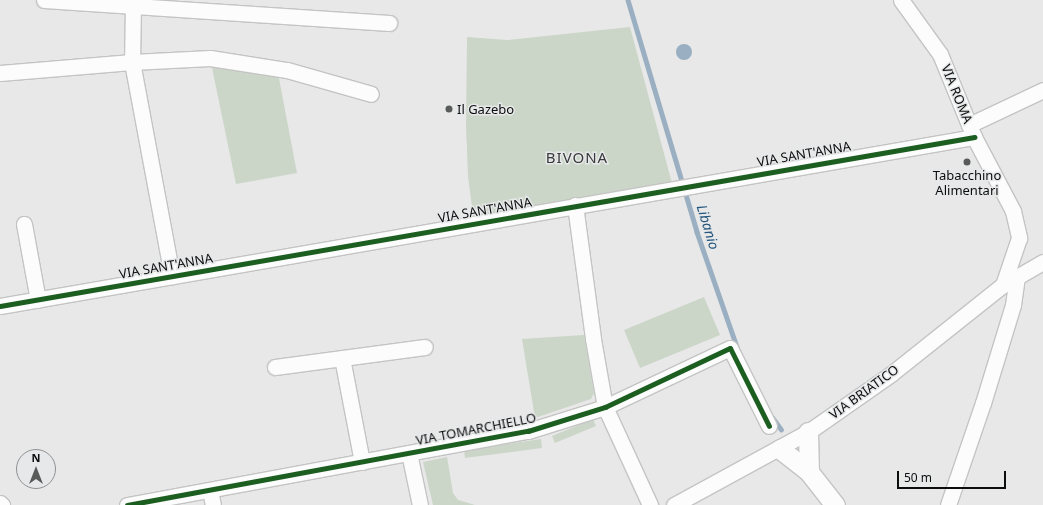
<!DOCTYPE html>
<html>
<head>
<meta charset="utf-8">
<style>
  body { margin:0 }
  #map { position:relative; width:1043px; height:505px; overflow:hidden; background:#e8e8e8; font-family:"Noto Sans",sans-serif }
  div>[style] { position:absolute }
  .green>* { inset:0; background:#cbd6c8 }
  .water>* { inset:0; background:#9aafc2 }
  .round { border-radius:50% }
  .stream>* { height:4.5px; margin:-2.25px; padding:0 2.25px; transform-origin:2.25px; border-radius:2.25px; background:#9aafc2 }
  .roads { filter:drop-shadow(1px 0 #c4c4c4) drop-shadow(-1px 0 #c4c4c4) drop-shadow(0 1px #c4c4c4) drop-shadow(0 -1px #c4c4c4) }
  .minor>* { height:15px; margin:-7.5px; padding:0 7.5px; transform-origin:7.5px; border-radius:7.5px; background:#fcfcfc }
  .major>* { height:19px; margin:-9.5px; padding:0 9.5px; transform-origin:9.5px; border-radius:9.5px; background:#fcfcfc }
  .cycleway>* { height:5px; margin:-2.5px; padding:0 2.5px; transform-origin:2.5px; border-radius:2.5px; background:#1b5e20 }
  .dots>* { width:11px; height:11px; translate:-50% -50%; box-sizing:border-box; border:2px solid #e7e8e9; border-radius:50% }
  span { translate:-50% -50%; white-space:nowrap; text-align:center; line-height:1.15; -webkit-text-stroke:3px #e7e8e9; paint-order:stroke }
  .street-label { font-size:13px; color:#0c0d0d }
  .poi-label { font-size:13px; color:#0c0d0d }
  .left { translate:0 -50%; text-align:left }
  .water-label { font-size:14px; color:#25557b; font-style:italic }
  .quarter-label { font-size:15px; color:#393a3b; letter-spacing:1px }
  .north { position:absolute; left:16px; top:449px; width:40px; height:40px; box-sizing:border-box; background:#e7e8e9; border:1px solid #8f9091; border-radius:50%; rotate:0deg; font-size:11px; font-weight:700; line-height:16px; text-align:center; color:#0c0d0d }
  .north::after { content:''; display:block; margin:auto; width:14px; height:18px; background:#595a5a; clip-path:polygon(50% 0,100% 100%,50% 72%,0 100%) }
  .scale { position:absolute; left:897px; top:471px; width:109px; height:18px; box-sizing:border-box; border:2px solid #0c0d0d; border-top:0; padding-left:5px; font-size:12px; line-height:14px; white-space:nowrap; color:#0c0d0d; -webkit-text-stroke:3px #e7e8e9; paint-order:stroke }
</style>
</head>
<body>
<div id="map">
  <div class="green">
    <div style="clip-path:polygon(630px 27px,673px 187px,474px 223px,468px 176px,466px 126px,467px 37px,507px 40px)"></div>
    <div style="clip-path:polygon(210px 58px,277px 68px,297px 173px,236px 184px)"></div>
    <div style="clip-path:polygon(704px 297px,720px 335px,640px 368px,624px 330px)"></div>
    <div style="clip-path:polygon(584px 335px,594px 393px,591px 399px,535px 418px,522px 339px)"></div>
    <div style="clip-path:polygon(593px 419px,596px 426px,555px 443px,552px 436px)"></div>
    <div style="clip-path:polygon(541px 439px,542px 448px,465px 458px,464px 450px)"></div>
    <div style="clip-path:polygon(447px 457px,453px 493px,458px 500px,475px 505px,433px 505px,423px 462px)"></div>
  </div>
  <div class="water">
    <div class="round" style="left:676px;top:44px;width:16px;height:16px"></div>
  </div>
  <div class="stream">
    <div style="left:628px;top:0;width:242px;rotate:73.4deg"></div>
    <div style="left:697px;top:232px;width:122px;rotate:70.8deg"></div>
    <div style="left:773px;top:418px;width:14px;rotate:54deg"></div>
  </div>
  <div class="roads">
    <div class="minor">
      <div style="left:44px;top:0;width:346px;rotate:3.8deg"></div>
      <div style="left:901px;top:0;width:67px;rotate:54.2deg"></div>
      <div style="left:940px;top:54px;width:90px;rotate:67.7deg"></div>
      <div style="left:974px;top:137px;width:84px;rotate:62.2deg"></div>
      <div style="left:1013px;top:211px;width:28px;rotate:77deg"></div>
      <div style="left:1019px;top:238px;width:50px;rotate:108.8deg"></div>
      <div style="left:133px;top:6px;width:56px;rotate:91deg"></div>
      <div style="left:132px;top:62px;width:218px;rotate:79.4deg"></div>
      <div style="left:0;top:73px;width:132px;rotate:-4.8deg"></div>
      <div style="left:132px;top:62px;width:78px;rotate:-2.9deg"></div>
      <div style="left:210px;top:58px;width:78px;rotate:8.9deg"></div>
      <div style="left:287px;top:70px;width:87px;rotate:15.9deg"></div>
      <div style="left:969px;top:125px;width:82px;rotate:-25.3deg"></div>
      <div style="left:575px;top:205px;width:135px;rotate:82.3deg"></div>
      <div style="left:593px;top:339px;width:69px;rotate:80deg"></div>
      <div style="left:605px;top:407px;width:108px;rotate:65.3deg"></div>
      <div style="left:24px;top:224px;width:77px;rotate:79.6deg"></div>
      <div style="left:0;top:306px;width:989px;rotate:-9.84deg"></div>
      <div style="left:342px;top:358px;width:106px;rotate:79.1deg"></div>
      <div style="left:275px;top:367px;width:151px;rotate:-7.6deg"></div>
      <div style="left:409px;top:453px;width:53px;rotate:78.1deg"></div>
      <div style="left:210px;top:490px;width:15px;rotate:79deg"></div>
      <div style="left:0;top:503px;width:3px;rotate:45deg"></div>
      <div style="left:127px;top:505px;width:408px;rotate:-10.5deg"></div>
      <div style="left:528px;top:431px;width:81px;rotate:-17.3deg"></div>
      <div style="left:605px;top:407px;width:138px;rotate:-25.3deg"></div>
      <div style="left:730px;top:348px;width:87px;rotate:63.4deg"></div>
      <div style="left:674px;top:505px;width:153px;rotate:-28.6deg"></div>
      <div style="left:808px;top:432px;width:101px;rotate:-34.9deg"></div>
      <div style="left:891px;top:374px;width:143px;rotate:-38.5deg"></div>
      <div style="left:1003px;top:285px;width:46px;rotate:-29.9deg"></div>
      <div style="left:948px;top:505px;width:108px;rotate:-71.1deg"></div>
      <div style="left:983px;top:403px;width:102px;rotate:-73deg"></div>
      <div style="left:1013px;top:305px;width:28px;rotate:-82deg"></div>
    </div>
    <div class="major">
      <div style="left:808px;top:432px;width:40px;rotate:88.6deg"></div>
      <div style="left:780px;top:449px;width:37px;rotate:38deg"></div>
      <div style="left:809px;top:472px;width:42px;rotate:51.8deg"></div>
    </div>
  </div>
  <div class="cycleway">
    <div style="left:0;top:306px;width:989px;rotate:-9.84deg"></div>
    <div style="left:127px;top:505px;width:408px;rotate:-10.5deg"></div>
    <div style="left:528px;top:431px;width:81px;rotate:-17.3deg"></div>
    <div style="left:605px;top:407px;width:138px;rotate:-25.3deg"></div>
    <div style="left:730px;top:348px;width:87px;rotate:63.4deg"></div>
  </div>
  <div class="dots">
    <div style="left:449px;top:109px;background:#595a5a"></div>
    <div style="left:967px;top:162px;background:#595a5a"></div>
  </div>
  <div class="street-label">
    <span style="left:957px;top:94px;rotate:68deg">VIA ROMA</span>
    <span style="left:804px;top:154px;rotate:-10deg">VIA SANT'ANNA</span>
    <span style="left:485px;top:210px;rotate:-10deg">VIA SANT'ANNA</span>
    <span style="left:166px;top:266px;rotate:-10deg">VIA SANT'ANNA</span>
    <span style="left:864px;top:392px;rotate:-36deg">VIA BRIATICO</span>
    <span style="left:476px;top:429px;rotate:-11deg">VIA TOMARCHIELLO</span>
  </div>
  <div class="poi-label">
    <span class="left" style="left:457px;top:109px">Il Gazebo</span>
    <span style="left:967px;top:183px">Tabacchino<br>Alimentari</span>
  </div>
  <div class="water-label">
    <span style="left:708px;top:227px;rotate:73deg">Libanio</span>
  </div>
  <div class="quarter-label">
    <span style="left:577px;top:158px">BIVONA</span>
  </div>
  <div class="north">N</div>
  <div class="scale">50 m</div>
</div>
</body>
</html>
